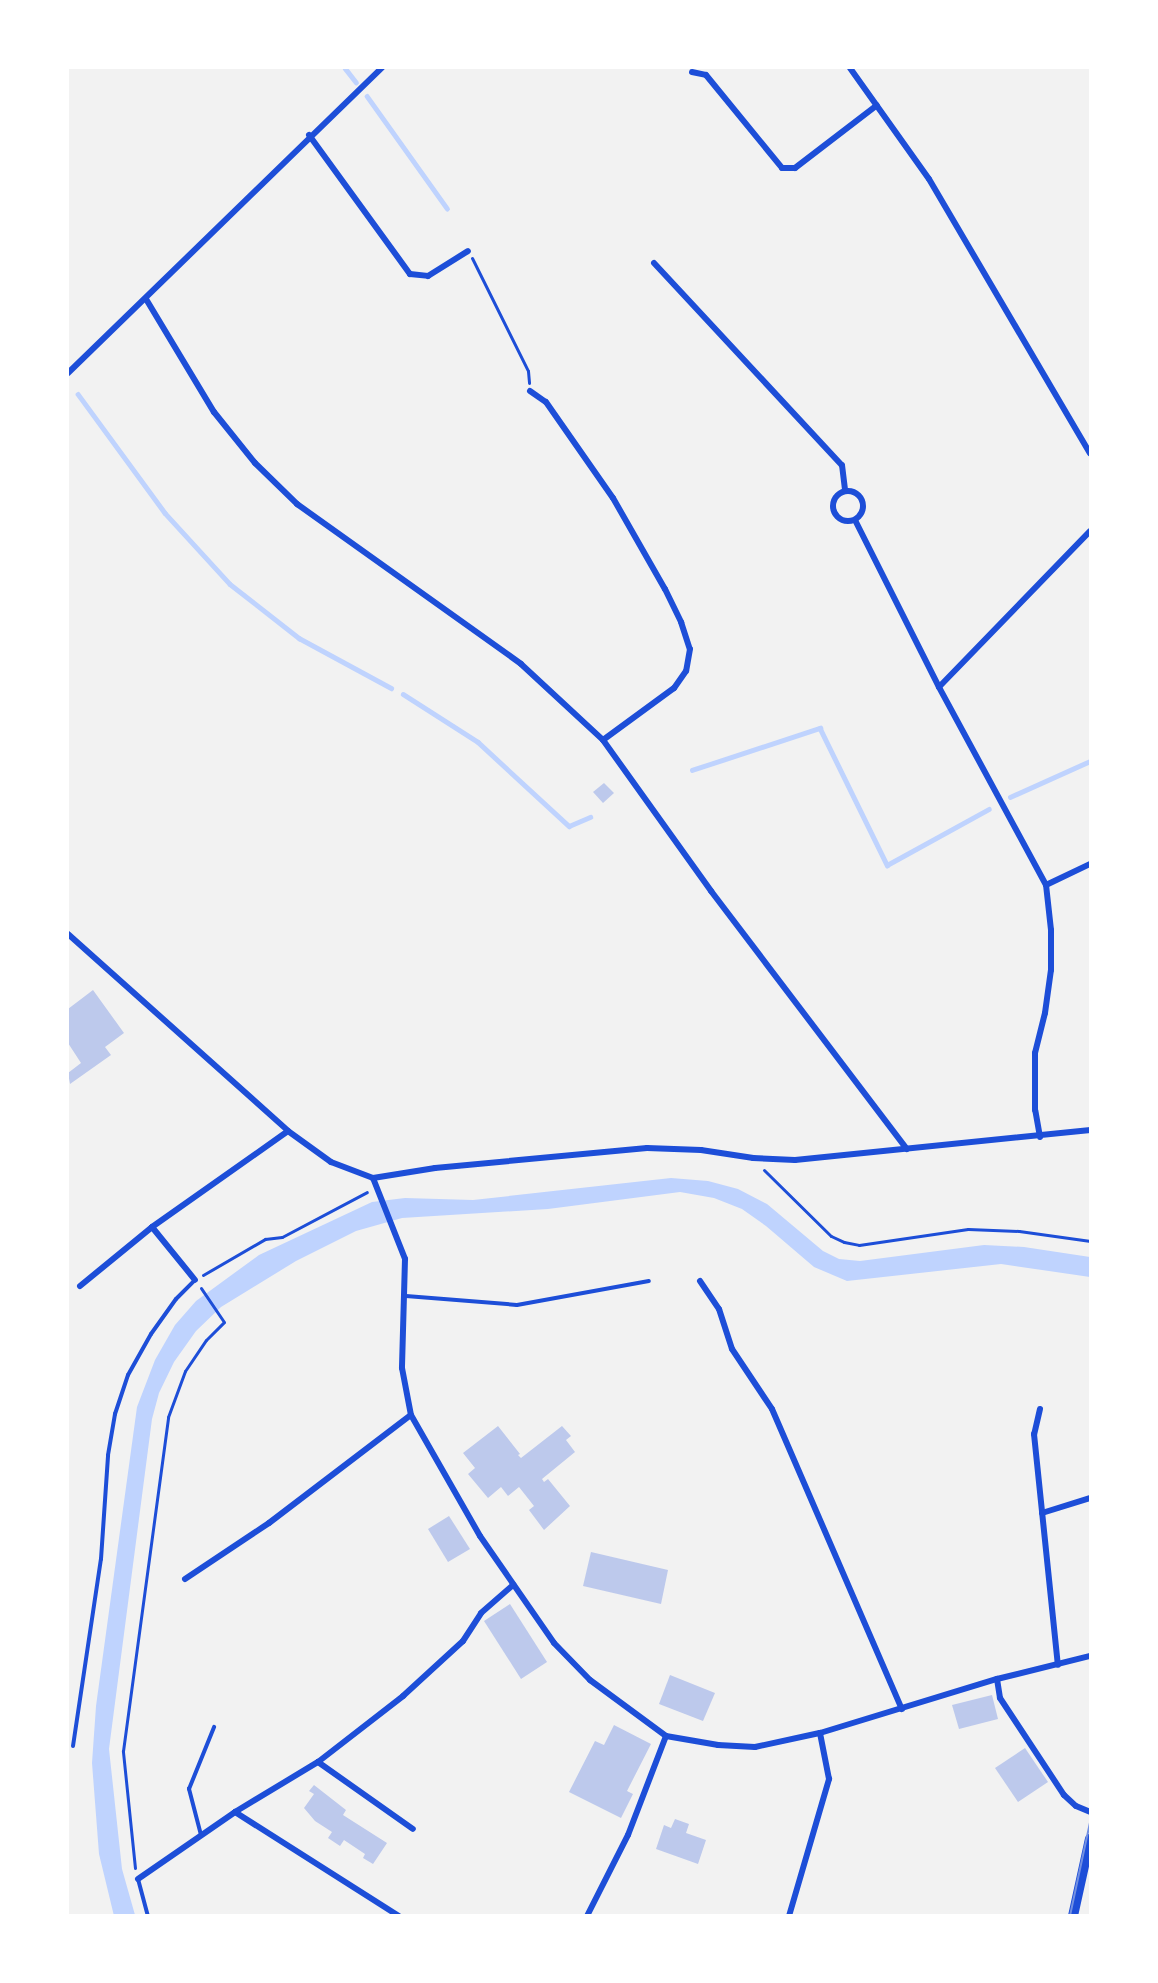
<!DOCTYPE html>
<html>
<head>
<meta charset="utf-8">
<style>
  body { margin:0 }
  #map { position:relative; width:1158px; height:1983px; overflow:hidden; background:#f2f2f2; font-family:"Roboto Serif",serif }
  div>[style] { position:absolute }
  .water>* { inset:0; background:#bfd3fe }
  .stream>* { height:4.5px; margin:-2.25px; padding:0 2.25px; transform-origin:2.25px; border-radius:2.25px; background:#bfd3fe }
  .building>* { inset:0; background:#bdc9ec }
  .path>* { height:3px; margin:-1.5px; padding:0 1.5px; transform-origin:1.5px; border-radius:1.5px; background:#1d4ed8 }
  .service>* { height:4px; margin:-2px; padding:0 2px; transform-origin:2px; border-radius:2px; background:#1d4ed8 }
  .minor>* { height:6px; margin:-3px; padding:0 3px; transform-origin:3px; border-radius:3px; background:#1d4ed8 }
  .minor>.ring { margin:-3px; padding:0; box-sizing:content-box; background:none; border:6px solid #1d4ed8; border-radius:50% }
  .tertiary>* { height:10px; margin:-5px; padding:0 5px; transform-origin:5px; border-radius:5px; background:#1d4ed8 }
  .tram>* { height:1.5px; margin:-0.75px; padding:0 0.75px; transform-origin:0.75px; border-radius:0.75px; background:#7290e2 }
  span { translate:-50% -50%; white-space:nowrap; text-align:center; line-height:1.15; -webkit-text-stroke:6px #fff; paint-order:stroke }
  .frame { position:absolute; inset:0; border:69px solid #fff; pointer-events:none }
</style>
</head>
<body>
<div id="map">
  <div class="water">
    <div style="clip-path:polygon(671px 1178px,708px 1181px,738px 1189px,767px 1204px,823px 1251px,839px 1259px,860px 1261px,984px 1245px,1024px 1247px,1090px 1257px,1090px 1277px,1001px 1264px,847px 1281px,814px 1267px,766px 1226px,742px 1209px,714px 1198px,680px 1192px,548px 1209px,402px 1218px,356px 1231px,296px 1261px,221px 1307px,196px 1331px,174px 1362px,159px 1393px,152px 1419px,109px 1749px,122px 1869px,135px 1915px,114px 1916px,99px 1854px,92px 1763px,96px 1706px,137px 1407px,155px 1360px,175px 1325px,196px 1301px,259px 1255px,372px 1202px,405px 1198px,473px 1200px)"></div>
  </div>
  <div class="stream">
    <div style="left:345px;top:68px;width:18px;rotate:52deg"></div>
    <div style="left:367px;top:96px;width:138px;rotate:54.5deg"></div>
    <div style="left:78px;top:394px;width:147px;rotate:53.8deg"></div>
    <div style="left:165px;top:513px;width:96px;rotate:47.5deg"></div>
    <div style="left:230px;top:584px;width:88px;rotate:38deg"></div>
    <div style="left:299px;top:638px;width:105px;rotate:28.5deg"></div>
    <div style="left:403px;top:694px;width:89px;rotate:32.6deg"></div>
    <div style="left:478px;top:742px;width:124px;rotate:42.7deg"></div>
    <div style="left:569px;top:826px;width:23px;rotate:-23deg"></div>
    <div style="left:692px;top:770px;width:135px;rotate:-18.2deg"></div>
    <div style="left:820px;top:728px;width:153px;rotate:63.9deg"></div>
    <div style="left:887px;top:865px;width:116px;rotate:-28.8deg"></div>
    <div style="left:1010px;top:797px;width:88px;rotate:-24.2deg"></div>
  </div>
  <div class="building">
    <div style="clip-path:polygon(604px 783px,614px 793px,603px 803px,593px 792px)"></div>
    <div style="clip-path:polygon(93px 990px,124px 1033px,105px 1047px,111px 1055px,70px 1084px,68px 1073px,81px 1063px,68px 1043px,68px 1009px)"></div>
    <div style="clip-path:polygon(498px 1426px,520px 1454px,518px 1455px,521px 1458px,562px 1426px,571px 1436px,566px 1440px,575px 1452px,542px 1479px,544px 1482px,548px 1479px,570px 1506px,544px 1530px,529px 1510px,534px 1506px,519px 1487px,508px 1496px,501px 1487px,488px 1498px,468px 1474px,475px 1468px,463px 1453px)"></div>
    <div style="clip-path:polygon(449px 1516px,470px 1549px,448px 1562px,428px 1529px)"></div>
    <div style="clip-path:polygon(591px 1552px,668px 1570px,661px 1604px,583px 1586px)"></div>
    <div style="clip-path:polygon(510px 1604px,547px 1662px,521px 1679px,484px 1621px)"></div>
    <div style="clip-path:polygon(670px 1675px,715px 1693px,703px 1721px,659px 1704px)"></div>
    <div style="clip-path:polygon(992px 1695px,998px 1719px,959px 1729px,952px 1705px)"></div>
    <div style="clip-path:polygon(614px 1725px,651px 1744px,627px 1791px,633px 1794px,621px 1818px,569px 1792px,595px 1741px,604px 1745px)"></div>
    <div style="clip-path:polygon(1025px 1748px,1048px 1782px,1018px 1802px,995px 1768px)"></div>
    <div style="clip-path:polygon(314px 1785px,346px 1810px,343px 1815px,387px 1843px,373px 1864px,363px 1858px,365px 1854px,344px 1840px,340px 1846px,328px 1838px,332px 1832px,315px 1821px,304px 1808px,314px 1794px,309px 1791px)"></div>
    <div style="clip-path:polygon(675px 1819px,689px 1824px,686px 1833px,706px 1840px,698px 1864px,656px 1849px,664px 1825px,671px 1828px)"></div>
  </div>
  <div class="path">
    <div style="left:472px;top:258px;width:126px;rotate:63.6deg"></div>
    <div style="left:528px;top:371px;width:12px;rotate:85deg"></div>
    <div style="left:764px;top:1170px;width:94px;rotate:44.6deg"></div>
    <div style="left:831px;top:1236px;width:14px;rotate:25deg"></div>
    <div style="left:844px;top:1242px;width:15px;rotate:11deg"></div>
    <div style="left:859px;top:1245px;width:110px;rotate:-8.4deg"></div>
    <div style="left:968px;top:1229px;width:51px;rotate:2.2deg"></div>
    <div style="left:1019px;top:1231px;width:72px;rotate:8deg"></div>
    <div style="left:203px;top:1275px;width:72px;rotate:-30.1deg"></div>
    <div style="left:265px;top:1239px;width:17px;rotate:-7deg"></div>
    <div style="left:282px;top:1237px;width:96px;rotate:-27.9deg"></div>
    <div style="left:135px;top:1868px;width:118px;rotate:-95.9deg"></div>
    <div style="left:123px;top:1751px;width:337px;rotate:-82.3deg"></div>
    <div style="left:168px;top:1417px;width:49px;rotate:-69.7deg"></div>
    <div style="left:185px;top:1371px;width:37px;rotate:-56deg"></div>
    <div style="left:206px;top:1340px;width:25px;rotate:-45deg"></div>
    <div style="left:224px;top:1322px;width:41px;rotate:-124.1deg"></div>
  </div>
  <div class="service">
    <div style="left:406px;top:1296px;width:111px;rotate:4.6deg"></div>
    <div style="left:517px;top:1305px;width:134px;rotate:-10.3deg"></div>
    <div style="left:73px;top:1746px;width:189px;rotate:-81.5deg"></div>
    <div style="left:101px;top:1559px;width:104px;rotate:-86.1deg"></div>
    <div style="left:108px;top:1455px;width:42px;rotate:-80.3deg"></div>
    <div style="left:115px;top:1414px;width:41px;rotate:-71.6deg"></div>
    <div style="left:128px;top:1375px;width:47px;rotate:-60.7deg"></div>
    <div style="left:151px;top:1334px;width:43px;rotate:-54.5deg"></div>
    <div style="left:176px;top:1299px;width:27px;rotate:-45deg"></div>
    <div style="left:201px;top:1835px;width:48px;rotate:-104.6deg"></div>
    <div style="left:189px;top:1789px;width:67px;rotate:-68deg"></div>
    <div style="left:138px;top:1879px;width:38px;rotate:75deg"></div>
  </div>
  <div class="minor">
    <div style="left:850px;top:68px;width:136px;rotate:54.6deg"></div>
    <div style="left:929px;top:179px;width:318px;rotate:59.6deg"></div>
    <div style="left:692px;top:72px;width:14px;rotate:12deg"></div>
    <div style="left:706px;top:75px;width:120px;rotate:50.7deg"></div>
    <div style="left:782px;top:168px;width:13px"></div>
    <div style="left:795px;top:168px;width:103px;rotate:-37.5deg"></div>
    <div style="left:309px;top:135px;width:172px;rotate:54deg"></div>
    <div style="left:410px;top:274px;width:18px;rotate:6deg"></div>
    <div style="left:428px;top:276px;width:47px;rotate:-32deg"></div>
    <div style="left:654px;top:263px;width:276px;rotate:47.1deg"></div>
    <div style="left:842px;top:465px;width:26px;rotate:83deg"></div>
    <div style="left:146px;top:299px;width:132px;rotate:59deg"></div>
    <div style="left:214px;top:412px;width:65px;rotate:51.2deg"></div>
    <div style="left:255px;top:463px;width:59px;rotate:44.3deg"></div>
    <div style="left:297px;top:504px;width:275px;rotate:35.5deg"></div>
    <div style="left:521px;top:664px;width:112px;rotate:42.8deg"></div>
    <div style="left:603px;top:740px;width:186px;rotate:54.4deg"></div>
    <div style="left:711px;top:891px;width:324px;rotate:52.8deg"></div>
    <div style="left:68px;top:373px;width:438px;rotate:-44.2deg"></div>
    <div style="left:530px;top:391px;width:19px;rotate:35deg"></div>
    <div style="left:546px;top:402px;width:117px;rotate:55.1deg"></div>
    <div style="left:613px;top:498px;width:105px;rotate:60.3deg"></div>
    <div style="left:665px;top:589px;width:37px;rotate:64deg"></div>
    <div style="left:681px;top:622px;width:28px;rotate:72deg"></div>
    <div style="left:690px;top:649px;width:22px;rotate:100deg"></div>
    <div style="left:686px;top:671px;width:21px;rotate:125deg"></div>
    <div style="left:674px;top:688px;width:88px;rotate:143.8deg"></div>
    <div class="ring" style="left:833px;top:491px;width:24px;height:24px"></div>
    <div style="left:855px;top:520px;width:187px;rotate:63.3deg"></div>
    <div style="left:1046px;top:885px;width:49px;rotate:-25.5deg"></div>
    <div style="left:68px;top:934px;width:295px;rotate:41.8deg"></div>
    <div style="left:288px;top:1131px;width:53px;rotate:35.8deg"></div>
    <div style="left:331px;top:1162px;width:45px;rotate:20.9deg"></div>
    <div style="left:1040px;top:1137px;width:27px;rotate:-100deg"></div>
    <div style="left:1035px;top:1110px;width:57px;rotate:-90deg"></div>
    <div style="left:1035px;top:1053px;width:41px;rotate:-76deg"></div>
    <div style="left:1045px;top:1013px;width:43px;rotate:-82.1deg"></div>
    <div style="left:1051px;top:970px;width:40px;rotate:-90deg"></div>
    <div style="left:1051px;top:930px;width:45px;rotate:-96.3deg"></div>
    <div style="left:1046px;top:885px;width:225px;rotate:-118.4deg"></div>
    <div style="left:939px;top:687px;width:217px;rotate:-45.9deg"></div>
    <div style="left:373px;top:1178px;width:87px;rotate:68.4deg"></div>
    <div style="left:405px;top:1259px;width:109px;rotate:91.6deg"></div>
    <div style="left:402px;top:1368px;width:48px;rotate:79.2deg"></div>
    <div style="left:411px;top:1415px;width:139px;rotate:60.3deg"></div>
    <div style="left:480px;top:1536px;width:130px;rotate:55.3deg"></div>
    <div style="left:554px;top:1643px;width:52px;rotate:45.8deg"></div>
    <div style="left:590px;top:1680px;width:94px;rotate:36.4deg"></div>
    <div style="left:666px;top:1736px;width:53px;rotate:9.8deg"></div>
    <div style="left:718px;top:1745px;width:37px;rotate:3deg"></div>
    <div style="left:755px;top:1747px;width:66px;rotate:-12.2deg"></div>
    <div style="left:820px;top:1733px;width:185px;rotate:-17deg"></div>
    <div style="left:997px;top:1679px;width:96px;rotate:-13.9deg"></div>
    <div style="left:373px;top:1178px;width:63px;rotate:-9.2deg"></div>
    <div style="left:435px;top:1168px;width:213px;rotate:-5.4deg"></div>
    <div style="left:647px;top:1148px;width:54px;rotate:2.1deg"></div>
    <div style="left:701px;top:1150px;width:53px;rotate:8.7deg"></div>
    <div style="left:753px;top:1158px;width:42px;rotate:2.7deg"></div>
    <div style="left:795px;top:1160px;width:297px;rotate:-5.8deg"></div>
    <div style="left:152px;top:1227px;width:68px;rotate:50.9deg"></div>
    <div style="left:700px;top:1281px;width:34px;rotate:56deg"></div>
    <div style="left:719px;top:1309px;width:42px;rotate:72deg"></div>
    <div style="left:732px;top:1349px;width:72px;rotate:56.3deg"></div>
    <div style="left:772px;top:1409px;width:327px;rotate:66.6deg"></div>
    <div style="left:80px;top:1286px;width:93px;rotate:-39.3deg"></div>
    <div style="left:152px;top:1227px;width:166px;rotate:-35.2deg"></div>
    <div style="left:1040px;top:1409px;width:26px;rotate:103deg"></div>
    <div style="left:1034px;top:1434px;width:232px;rotate:84.1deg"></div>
    <div style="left:1042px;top:1513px;width:50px;rotate:-17.4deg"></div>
    <div style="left:185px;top:1579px;width:101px;rotate:-33.7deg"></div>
    <div style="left:269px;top:1523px;width:178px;rotate:-37.3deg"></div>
    <div style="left:997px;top:1679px;width:19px;rotate:81deg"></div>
    <div style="left:1000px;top:1698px;width:116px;rotate:56.6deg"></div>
    <div style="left:1064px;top:1795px;width:16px;rotate:43deg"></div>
    <div style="left:1076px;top:1806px;width:15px;rotate:23deg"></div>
    <div style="left:318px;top:1762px;width:116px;rotate:35.2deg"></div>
    <div style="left:235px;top:1812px;width:194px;rotate:32.4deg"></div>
    <div style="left:138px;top:1879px;width:118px;rotate:-34.6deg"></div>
    <div style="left:235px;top:1812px;width:97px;rotate:-31.1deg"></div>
    <div style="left:318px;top:1762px;width:108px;rotate:-37.8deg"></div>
    <div style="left:403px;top:1696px;width:81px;rotate:-42.5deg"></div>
    <div style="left:463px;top:1641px;width:33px;rotate:-57deg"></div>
    <div style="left:481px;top:1613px;width:43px;rotate:-41.2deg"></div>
    <div style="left:587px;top:1916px;width:91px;rotate:-63.2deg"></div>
    <div style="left:628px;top:1835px;width:106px;rotate:-69deg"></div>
    <div style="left:789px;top:1916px;width:143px;rotate:-73.7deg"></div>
    <div style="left:829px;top:1779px;width:47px;rotate:-101.1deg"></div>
  </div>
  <div class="tertiary">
    <div style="left:1073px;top:1916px;width:79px;rotate:-77.6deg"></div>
  </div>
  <div class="tram">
    <div style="left:1070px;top:1916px;width:95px;rotate:-77.9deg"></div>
  </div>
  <div class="frame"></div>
</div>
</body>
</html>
